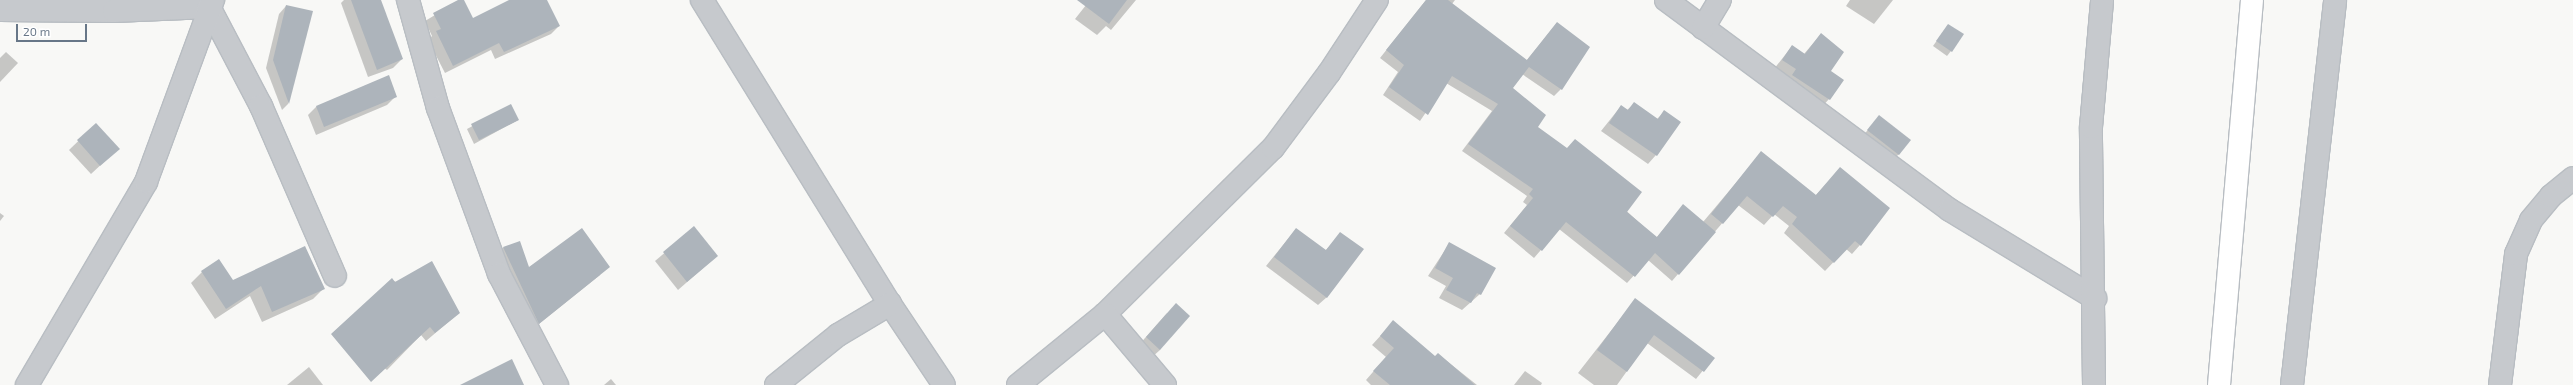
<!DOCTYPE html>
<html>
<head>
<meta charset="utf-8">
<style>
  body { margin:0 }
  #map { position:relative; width:2573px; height:385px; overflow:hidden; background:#f8f8f6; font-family:"Exo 2",sans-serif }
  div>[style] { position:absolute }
  .shadow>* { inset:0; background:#0003 }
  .building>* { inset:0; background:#adb4bb }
  .roads { filter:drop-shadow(1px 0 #b8bdc2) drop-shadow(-1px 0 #b8bdc2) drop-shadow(0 1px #b8bdc2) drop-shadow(0 -1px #b8bdc2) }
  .minor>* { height:22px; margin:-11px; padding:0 11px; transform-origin:11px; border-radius:11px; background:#c6c9cd }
  .secondary>* { height:22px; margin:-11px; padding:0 11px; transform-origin:11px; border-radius:11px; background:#fff }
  span { translate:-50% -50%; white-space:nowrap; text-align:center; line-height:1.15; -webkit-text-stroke:4px #fff; paint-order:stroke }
  .scale { position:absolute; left:16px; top:24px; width:71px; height:18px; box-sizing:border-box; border:2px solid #677687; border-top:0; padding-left:5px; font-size:12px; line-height:14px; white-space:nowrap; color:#677687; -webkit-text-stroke:3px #fff; paint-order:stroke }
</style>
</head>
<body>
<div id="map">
  <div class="shadow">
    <div style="clip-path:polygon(344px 0,380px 0,402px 59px,393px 68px,368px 77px,341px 3px)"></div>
    <div style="clip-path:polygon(460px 0,463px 0,473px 20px,512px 0,545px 0,559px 26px,551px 34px,495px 59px,491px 50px,445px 73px,428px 40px,432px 36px,425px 21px)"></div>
    <div style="clip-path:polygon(1090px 0,1136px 0,1111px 30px,1106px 26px,1097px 35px,1075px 19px)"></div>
    <div style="clip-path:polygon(1426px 0,1455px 0,1452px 4px,1526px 61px,1557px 23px,1561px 89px,1554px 96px,1522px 74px,1511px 88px,1536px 128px,1656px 238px,1683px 206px,1703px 222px,1761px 153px,1815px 196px,1840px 169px,1860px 245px,1852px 254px,1846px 249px,1825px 271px,1784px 233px,1789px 226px,1774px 214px,1764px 225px,1738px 205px,1672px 281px,1648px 260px,1627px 283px,1559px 229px,1534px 258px,1504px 233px,1527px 205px,1523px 202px,1527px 196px,1462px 151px,1492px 111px,1446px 83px,1420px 121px,1383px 95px,1398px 72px,1380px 58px)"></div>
    <div style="clip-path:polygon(1850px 0,1893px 0,1874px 24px,1846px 6px)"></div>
    <div style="clip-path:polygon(286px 6px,312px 12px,288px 104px,282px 110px,266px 68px,279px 14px)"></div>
    <div style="clip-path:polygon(1948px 25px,1951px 51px,1947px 56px,1933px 46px)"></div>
    <div style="clip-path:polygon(1821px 34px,1830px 72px,1829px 99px,1821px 108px,1774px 69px,1792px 46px,1804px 54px)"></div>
    <div style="clip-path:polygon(6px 52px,18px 63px,0 82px,0 58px)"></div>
    <div style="clip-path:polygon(396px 96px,387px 105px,316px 135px,308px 115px,316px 107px)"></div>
    <div style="clip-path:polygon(1634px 104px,1656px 120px,1664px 112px,1656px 155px,1648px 164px,1601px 131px,1621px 106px,1627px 110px)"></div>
    <div style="clip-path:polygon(511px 105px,518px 120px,474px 144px,467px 129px)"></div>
    <div style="clip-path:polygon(1879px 117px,1899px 154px,1890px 163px,1860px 139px)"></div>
    <div style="clip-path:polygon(96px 124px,118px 149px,91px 174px,69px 150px)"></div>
    <div style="clip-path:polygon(0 213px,4px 216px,0 221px)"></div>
    <div style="clip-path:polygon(694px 228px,717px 256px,678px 290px,655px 261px)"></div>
    <div style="clip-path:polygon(1296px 229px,1325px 251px,1341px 234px,1327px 297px,1318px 305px,1266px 266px)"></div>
    <div style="clip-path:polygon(519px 243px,529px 269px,600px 275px,530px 331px,495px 257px,503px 248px)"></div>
    <div style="clip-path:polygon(1449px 244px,1480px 294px,1462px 310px,1439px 298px,1446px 286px,1428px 276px)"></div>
    <div style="clip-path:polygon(202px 272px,232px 281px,324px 288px,313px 299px,262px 322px,250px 296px,215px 319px,191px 283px)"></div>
    <div style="clip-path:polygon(392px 280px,459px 313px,426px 341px,421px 335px,387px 370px,335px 331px)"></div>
    <div style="clip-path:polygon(1635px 300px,1713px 358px,1696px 379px,1647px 343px,1617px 385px,1594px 385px,1578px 373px)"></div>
    <div style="clip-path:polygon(1167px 313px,1160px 350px,1151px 358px,1138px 346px)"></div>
    <div style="clip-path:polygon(1393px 322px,1435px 357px,1438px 354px,1477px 385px,1371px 385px,1366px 380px,1386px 357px,1372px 345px)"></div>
    <div style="clip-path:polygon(309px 367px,323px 385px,287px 385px)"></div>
    <div style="clip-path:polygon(1525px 371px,1542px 383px,1541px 385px,1514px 385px)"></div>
    <div style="clip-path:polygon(611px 379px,616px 385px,604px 385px)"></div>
  </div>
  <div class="building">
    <div style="clip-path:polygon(351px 0,381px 0,403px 59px,377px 70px)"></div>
    <div style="clip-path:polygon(458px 0,464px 0,473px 18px,509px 0,547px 0,560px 26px,504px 52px,499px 43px,453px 66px,436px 31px,441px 29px,433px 13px)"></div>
    <div style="clip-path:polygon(1077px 0,1127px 0,1109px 24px)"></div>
    <div style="clip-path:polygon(1426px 0,1448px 0,1527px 60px,1557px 22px,1590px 47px,1562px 90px,1529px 67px,1513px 88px,1546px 115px,1538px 127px,1567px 148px,1575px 139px,1642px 192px,1627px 212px,1657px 237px,1683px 204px,1716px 232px,1679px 275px,1655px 253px,1635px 277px,1566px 222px,1542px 251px,1510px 226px,1533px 198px,1529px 194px,1533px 189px,1468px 144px,1498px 104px,1452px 76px,1428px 115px,1389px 87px,1404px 65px,1386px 50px)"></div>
    <div style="clip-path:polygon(286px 5px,313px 11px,289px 104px,273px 60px)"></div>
    <div style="clip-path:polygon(1948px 24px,1964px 34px,1952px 52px,1936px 41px)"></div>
    <div style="clip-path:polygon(1821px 33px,1844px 52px,1831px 71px,1844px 80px,1830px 100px,1792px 75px,1796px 69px,1782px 60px,1792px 45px,1805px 54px)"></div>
    <div style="clip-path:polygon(389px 75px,397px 97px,324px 127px,316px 106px)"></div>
    <div style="clip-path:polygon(1634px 102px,1658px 119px,1664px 110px,1681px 122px,1657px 156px,1609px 123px,1621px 105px,1628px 110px)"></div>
    <div style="clip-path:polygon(511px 104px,519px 120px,479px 140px,471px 124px)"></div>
    <div style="clip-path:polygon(1879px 115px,1911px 140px,1899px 155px,1867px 130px)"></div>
    <div style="clip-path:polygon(96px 123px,120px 149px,100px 166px,77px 140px)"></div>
    <div style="clip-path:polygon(1761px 151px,1816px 195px,1840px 167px,1890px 208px,1861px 246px,1855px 241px,1834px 263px,1792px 224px,1797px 217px,1783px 206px,1773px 217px,1747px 196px,1723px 224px,1711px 214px)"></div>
    <div style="clip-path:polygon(694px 226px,718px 256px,687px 282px,663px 252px)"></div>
    <div style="clip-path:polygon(582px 228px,610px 267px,539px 324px,503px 247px,520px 241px,529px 267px)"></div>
    <div style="clip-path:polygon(1296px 228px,1326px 250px,1340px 232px,1364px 249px,1327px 298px,1274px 257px)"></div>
    <div style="clip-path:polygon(1449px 242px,1496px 268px,1481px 295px,1477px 293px,1471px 303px,1446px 290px,1453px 278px,1435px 268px)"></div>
    <div style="clip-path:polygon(305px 246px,325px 289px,272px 312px,261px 286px,226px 309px,201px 271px,219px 259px,233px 280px)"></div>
    <div style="clip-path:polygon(432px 261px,460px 313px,435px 333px,430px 327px,371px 382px,331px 334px,392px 278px,395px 282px)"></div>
    <div style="clip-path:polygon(1635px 298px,1715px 358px,1704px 372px,1654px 335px,1627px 372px,1597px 350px)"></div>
    <div style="clip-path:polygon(1176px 303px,1190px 316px,1160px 350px,1146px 337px)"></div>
    <div style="clip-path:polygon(1393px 320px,1435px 356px,1438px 353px,1475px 385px,1390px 385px,1373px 371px,1394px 348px,1380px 336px)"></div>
    <div style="clip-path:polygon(512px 359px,524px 385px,460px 385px)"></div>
  </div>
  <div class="roads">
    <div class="minor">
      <div style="left:408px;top:0;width:112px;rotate:74.5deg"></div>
      <div style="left:438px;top:108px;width:177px;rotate:69.8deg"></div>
      <div style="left:499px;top:274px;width:125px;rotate:62.4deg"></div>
      <div style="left:702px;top:0;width:357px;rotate:58.3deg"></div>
      <div style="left:890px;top:304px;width:97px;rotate:56.3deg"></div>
      <div style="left:1666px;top:0;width:353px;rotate:36.5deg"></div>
      <div style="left:1950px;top:210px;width:170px;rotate:31.3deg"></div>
      <div style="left:0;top:10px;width:114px;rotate:0.5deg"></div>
      <div style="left:114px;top:11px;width:95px;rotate:-2.4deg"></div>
      <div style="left:209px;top:7px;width:112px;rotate:62.3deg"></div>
      <div style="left:261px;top:106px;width:185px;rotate:66.5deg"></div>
      <div style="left:1703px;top:28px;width:33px;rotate:-59deg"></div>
      <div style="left:1105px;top:314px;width:236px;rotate:-44.7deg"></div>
      <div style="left:1273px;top:148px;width:94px;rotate:-53.3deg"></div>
      <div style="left:1329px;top:73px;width:87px;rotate:-56.7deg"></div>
      <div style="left:27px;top:385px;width:235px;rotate:-59.6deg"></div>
      <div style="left:146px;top:182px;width:194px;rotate:-69.8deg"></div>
      <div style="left:776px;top:385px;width:80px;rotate:-38.9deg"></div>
      <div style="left:838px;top:335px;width:61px;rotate:-30.8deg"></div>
      <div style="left:1018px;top:385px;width:112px;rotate:-39.2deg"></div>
      <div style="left:1105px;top:314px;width:93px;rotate:49.8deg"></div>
      <div style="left:2094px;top:385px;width:258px;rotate:-90.7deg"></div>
      <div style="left:2091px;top:127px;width:127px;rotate:-85deg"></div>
      <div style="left:2292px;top:385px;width:387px;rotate:-83.6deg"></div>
      <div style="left:2500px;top:385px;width:132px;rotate:-83deg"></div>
      <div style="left:2516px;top:254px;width:37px;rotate:-66deg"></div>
      <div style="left:2531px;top:220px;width:31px;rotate:-50deg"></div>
      <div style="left:2551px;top:196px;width:28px;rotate:-39deg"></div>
    </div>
    <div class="secondary">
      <div style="left:2219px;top:385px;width:386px;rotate:-85.1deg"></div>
    </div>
  </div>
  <div class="scale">20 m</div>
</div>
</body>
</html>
